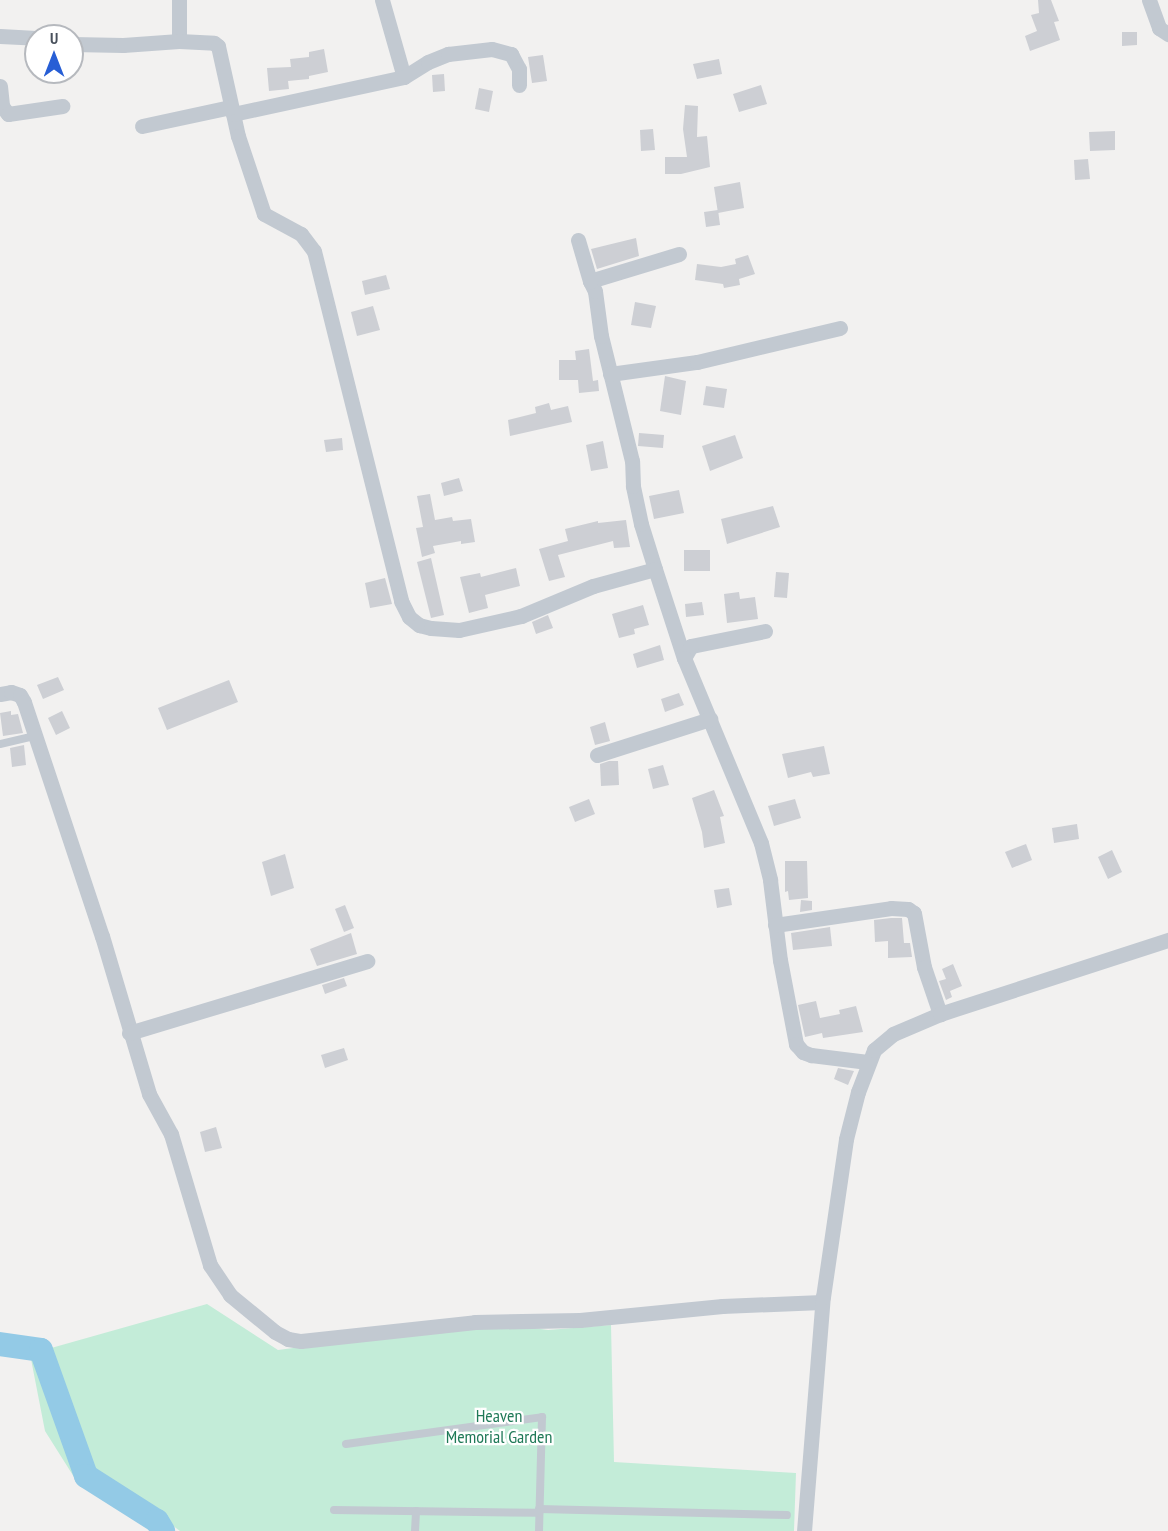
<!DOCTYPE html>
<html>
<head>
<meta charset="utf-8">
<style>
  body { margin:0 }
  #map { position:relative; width:1168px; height:1531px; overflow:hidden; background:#f2f1f0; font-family:"PT Sans Narrow",sans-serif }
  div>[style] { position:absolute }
  .green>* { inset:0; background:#c3ecd8 }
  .river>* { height:24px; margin:-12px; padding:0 12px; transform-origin:12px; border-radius:12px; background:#93cae6 }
  .building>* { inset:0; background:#cdcfd4 }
  .lane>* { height:8px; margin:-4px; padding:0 4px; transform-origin:4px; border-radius:4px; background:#c2c9d1 }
  .street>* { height:15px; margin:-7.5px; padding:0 7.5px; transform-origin:7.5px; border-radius:7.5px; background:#c2c9d1 }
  span { translate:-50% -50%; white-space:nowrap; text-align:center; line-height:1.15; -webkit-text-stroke:4.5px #fff; paint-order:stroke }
  .park-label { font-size:18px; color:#1f7957 }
  .north { position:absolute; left:24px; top:24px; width:60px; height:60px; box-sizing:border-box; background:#fff; border:2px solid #b6b9be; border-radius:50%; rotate:0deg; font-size:16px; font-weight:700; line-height:24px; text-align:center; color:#49515c }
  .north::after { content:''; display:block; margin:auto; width:21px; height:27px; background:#275ed5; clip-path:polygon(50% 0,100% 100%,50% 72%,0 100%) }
</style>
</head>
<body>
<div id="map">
  <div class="green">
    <div style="clip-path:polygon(207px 1304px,278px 1350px,491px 1322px,548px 1330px,611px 1325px,614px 1462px,796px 1473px,794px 1531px,180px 1531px,156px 1513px,74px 1477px,45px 1431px,30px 1354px)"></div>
  </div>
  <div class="river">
    <div style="left:0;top:1344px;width:41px;rotate:8.3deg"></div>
    <div style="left:41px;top:1350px;width:134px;rotate:70.3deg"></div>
    <div style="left:86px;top:1476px;width:84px;rotate:32.4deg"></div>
    <div style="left:157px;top:1521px;width:12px;rotate:59deg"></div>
  </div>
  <div class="building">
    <div style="clip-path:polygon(1038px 0,1051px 0,1059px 21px,1054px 22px,1060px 40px,1030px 51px,1025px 36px,1037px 31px,1031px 15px,1039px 13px)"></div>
    <div style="clip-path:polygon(1122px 32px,1137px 32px,1137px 45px,1122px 46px)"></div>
    <div style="clip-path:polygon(324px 49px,328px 72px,309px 76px,309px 79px,288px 81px,289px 89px,269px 91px,267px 68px,291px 67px,290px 59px,309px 57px,309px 52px)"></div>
    <div style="clip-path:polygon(543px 55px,547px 81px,532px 83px,528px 57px)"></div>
    <div style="clip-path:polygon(719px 59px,722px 74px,697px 79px,693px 64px)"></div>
    <div style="clip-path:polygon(444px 74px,445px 91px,433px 92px,432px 75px)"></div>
    <div style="clip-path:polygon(761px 85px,767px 104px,739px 112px,733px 94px)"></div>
    <div style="clip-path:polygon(479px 88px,493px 91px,489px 112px,475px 109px)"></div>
    <div style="clip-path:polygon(685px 105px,698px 106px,697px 137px,707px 136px,710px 167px,681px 174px,665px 174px,665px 157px,687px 157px,683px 129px)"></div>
    <div style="clip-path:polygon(653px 129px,655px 150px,641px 151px,640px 130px)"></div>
    <div style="clip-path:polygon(1115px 131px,1115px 150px,1090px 151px,1089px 132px)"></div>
    <div style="clip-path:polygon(1088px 159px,1090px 179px,1075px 180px,1074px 160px)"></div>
    <div style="clip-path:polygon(740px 182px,744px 208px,718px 213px,714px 187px)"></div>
    <div style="clip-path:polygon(718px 210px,720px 225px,706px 227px,704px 212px)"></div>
    <div style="clip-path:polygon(636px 238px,639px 256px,597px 269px,591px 249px)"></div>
    <div style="clip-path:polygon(748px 255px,755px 274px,739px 279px,740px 285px,724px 288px,723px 284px,695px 280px,697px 264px,721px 267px,736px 264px,735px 259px)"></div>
    <div style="clip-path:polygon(386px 275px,390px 289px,365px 295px,362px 281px)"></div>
    <div style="clip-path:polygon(635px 302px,656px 306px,651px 328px,631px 325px)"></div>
    <div style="clip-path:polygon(373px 306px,380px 330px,357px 336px,351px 312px)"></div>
    <div style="clip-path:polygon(589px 349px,593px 381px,598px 380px,599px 391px,579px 393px,578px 380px,559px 380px,559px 360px,576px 360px,575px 351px)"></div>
    <div style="clip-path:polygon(665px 376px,686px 381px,681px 415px,660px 411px)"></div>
    <div style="clip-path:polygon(706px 386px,727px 389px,724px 408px,703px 405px)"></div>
    <div style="clip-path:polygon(549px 403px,551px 410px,568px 406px,572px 422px,510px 436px,508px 420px,536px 413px,535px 407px)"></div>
    <div style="clip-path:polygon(639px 433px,664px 435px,663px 448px,638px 446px)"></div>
    <div style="clip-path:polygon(735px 435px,743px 458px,710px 471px,702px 446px)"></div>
    <div style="clip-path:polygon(342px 438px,343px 450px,326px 452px,324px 440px)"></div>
    <div style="clip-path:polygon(603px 441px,608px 468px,591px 471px,586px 445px)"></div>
    <div style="clip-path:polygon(459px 478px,463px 491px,444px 496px,441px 483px)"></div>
    <div style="clip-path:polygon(679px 490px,684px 513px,654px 519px,649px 496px)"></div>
    <div style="clip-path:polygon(430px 494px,435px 520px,452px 517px,453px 521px,471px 519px,475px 542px,461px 544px,461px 541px,433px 546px,435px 553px,422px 557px,416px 528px,423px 527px,417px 496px)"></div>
    <div style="clip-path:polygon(773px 506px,780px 527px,727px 544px,721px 519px)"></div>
    <div style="clip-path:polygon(626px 520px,630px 547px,614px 548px,613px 541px,558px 555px,565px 577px,549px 581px,539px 549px,568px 541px,565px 529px,598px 521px,598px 523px)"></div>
    <div style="clip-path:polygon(684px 550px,710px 550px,710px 571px,684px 571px)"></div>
    <div style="clip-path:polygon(431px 558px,444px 615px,431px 618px,417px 562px)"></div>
    <div style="clip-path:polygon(516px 568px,520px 586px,485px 595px,488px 608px,469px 613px,460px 577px,480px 573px,481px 577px)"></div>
    <div style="clip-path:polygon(776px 572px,789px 573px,787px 598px,774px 597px)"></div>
    <div style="clip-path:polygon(385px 578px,392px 604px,370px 608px,365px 583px)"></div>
    <div style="clip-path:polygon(739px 592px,740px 599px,755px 597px,758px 619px,727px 623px,724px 594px)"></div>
    <div style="clip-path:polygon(702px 602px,704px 615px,686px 617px,685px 604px)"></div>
    <div style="clip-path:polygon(643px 605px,649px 625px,634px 629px,635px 634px,619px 638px,612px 614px)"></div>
    <div style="clip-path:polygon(548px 615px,553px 628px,536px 634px,532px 622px)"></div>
    <div style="clip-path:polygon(660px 645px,664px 660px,637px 668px,633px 654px)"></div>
    <div style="clip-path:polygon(58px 677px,64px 690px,43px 699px,37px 685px)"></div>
    <div style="clip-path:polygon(229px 680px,238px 702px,167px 730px,158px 708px)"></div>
    <div style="clip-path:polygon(679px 693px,684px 705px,665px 712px,661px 699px)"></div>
    <div style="clip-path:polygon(11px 711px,11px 715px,18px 714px,23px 733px,3px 736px,0 713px)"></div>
    <div style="clip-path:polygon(62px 711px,70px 728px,56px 735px,48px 718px)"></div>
    <div style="clip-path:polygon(605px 722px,610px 741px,595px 745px,590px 727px)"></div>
    <div style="clip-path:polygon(24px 745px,26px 765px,12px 767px,10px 748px)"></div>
    <div style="clip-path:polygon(824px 746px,830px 774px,813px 777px,811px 772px,788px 778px,782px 754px)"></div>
    <div style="clip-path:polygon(609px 761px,618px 761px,619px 785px,601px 786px,600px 764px)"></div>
    <div style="clip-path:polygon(663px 765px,669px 785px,653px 789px,648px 769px)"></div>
    <div style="clip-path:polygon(714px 790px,724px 816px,720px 817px,725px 843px,704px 848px,702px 832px,692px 798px)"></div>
    <div style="clip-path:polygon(589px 799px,595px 814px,575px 822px,569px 807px)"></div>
    <div style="clip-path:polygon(795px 799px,801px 818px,774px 826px,768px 806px)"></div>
    <div style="clip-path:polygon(1077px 824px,1079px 839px,1054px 843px,1052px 828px)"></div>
    <div style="clip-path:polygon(1026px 844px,1032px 860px,1012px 868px,1005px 852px)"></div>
    <div style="clip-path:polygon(1112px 850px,1122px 872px,1108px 879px,1098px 857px)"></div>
    <div style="clip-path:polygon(285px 854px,294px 888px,271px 896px,262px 862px)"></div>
    <div style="clip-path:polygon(785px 861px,807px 861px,808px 898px,789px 900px,788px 891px,785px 892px)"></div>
    <div style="clip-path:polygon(729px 888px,732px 905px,717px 908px,714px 890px)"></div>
    <div style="clip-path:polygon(801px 900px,812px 901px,812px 910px,800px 912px)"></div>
    <div style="clip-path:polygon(345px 905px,354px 928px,344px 932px,335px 909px)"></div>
    <div style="clip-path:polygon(891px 918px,902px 918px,904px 943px,910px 943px,912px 957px,888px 958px,888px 941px,875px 942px,874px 920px)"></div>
    <div style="clip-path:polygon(830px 927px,832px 946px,793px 950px,791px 933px)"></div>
    <div style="clip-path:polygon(351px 933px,357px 954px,317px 966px,310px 949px)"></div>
    <div style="clip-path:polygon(953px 964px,962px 986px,950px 991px,952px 997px,946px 1000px,939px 981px,946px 979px,942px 969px)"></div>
    <div style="clip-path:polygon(344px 978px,347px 986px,325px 994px,322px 985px)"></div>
    <div style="clip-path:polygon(816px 1001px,820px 1018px,840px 1014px,839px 1010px,856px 1006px,863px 1032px,823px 1038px,822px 1033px,805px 1037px,798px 1005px)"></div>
    <div style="clip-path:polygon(344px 1048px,348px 1060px,325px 1068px,321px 1055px)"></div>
    <div style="clip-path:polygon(838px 1068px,854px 1071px,848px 1085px,834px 1079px)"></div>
    <div style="clip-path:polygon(216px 1127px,222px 1148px,205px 1152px,200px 1132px)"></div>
  </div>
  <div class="lane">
    <div style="left:0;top:744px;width:37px;rotate:-13deg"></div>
    <div style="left:346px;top:1444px;width:198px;rotate:-7.8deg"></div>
    <div style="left:542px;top:1417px;width:114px;rotate:91.5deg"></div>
    <div style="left:539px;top:1509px;width:248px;rotate:1.4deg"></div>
    <div style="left:334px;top:1510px;width:205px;rotate:0.8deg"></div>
    <div style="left:415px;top:1531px;width:20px;rotate:-87deg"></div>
  </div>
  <div class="street">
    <div style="left:382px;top:0;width:80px;rotate:74.1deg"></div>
    <div style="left:1149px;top:0;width:30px;rotate:70deg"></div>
    <div style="left:1159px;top:28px;width:11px;rotate:34deg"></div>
    <div style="left:0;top:36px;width:36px;rotate:3deg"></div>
    <div style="left:179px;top:41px;width:41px;rotate:-90deg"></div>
    <div style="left:72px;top:44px;width:51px;rotate:1.1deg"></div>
    <div style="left:123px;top:45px;width:56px;rotate:-4.1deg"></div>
    <div style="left:179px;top:41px;width:35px;rotate:3deg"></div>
    <div style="left:214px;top:43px;width:5px;rotate:37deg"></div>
    <div style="left:218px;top:46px;width:92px;rotate:77.5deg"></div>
    <div style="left:238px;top:136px;width:82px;rotate:71.6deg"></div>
    <div style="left:264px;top:214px;width:42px;rotate:28.4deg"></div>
    <div style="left:301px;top:234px;width:21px;rotate:53deg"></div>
    <div style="left:314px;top:251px;width:361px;rotate:76deg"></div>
    <div style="left:401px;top:601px;width:18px;rotate:63deg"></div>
    <div style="left:409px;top:617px;width:13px;rotate:39deg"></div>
    <div style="left:419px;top:625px;width:12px;rotate:14deg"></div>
    <div style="left:431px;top:628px;width:28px;rotate:4deg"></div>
    <div style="left:459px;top:630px;width:64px;rotate:-12.7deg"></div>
    <div style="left:521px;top:616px;width:78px;rotate:-22.6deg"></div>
    <div style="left:593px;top:586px;width:64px;rotate:-15.3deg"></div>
    <div style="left:655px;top:569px;width:47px;rotate:-107.3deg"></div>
    <div style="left:641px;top:524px;width:39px;rotate:-102deg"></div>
    <div style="left:633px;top:486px;width:25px;rotate:-92deg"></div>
    <div style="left:632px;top:461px;width:129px;rotate:-103.9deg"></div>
    <div style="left:601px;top:336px;width:45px;rotate:-97.6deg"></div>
    <div style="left:595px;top:291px;width:11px;rotate:-117deg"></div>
    <div style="left:590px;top:281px;width:93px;rotate:-16.9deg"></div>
    <div style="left:0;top:86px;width:20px;rotate:84deg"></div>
    <div style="left:2px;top:106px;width:10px;rotate:53deg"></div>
    <div style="left:8px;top:114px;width:55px;rotate:-8.4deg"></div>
    <div style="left:233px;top:114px;width:175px;rotate:-12.2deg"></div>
    <div style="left:404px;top:77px;width:28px;rotate:-32deg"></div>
    <div style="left:428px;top:62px;width:22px;rotate:-22deg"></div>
    <div style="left:448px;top:54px;width:44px;rotate:-6.5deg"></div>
    <div style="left:492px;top:49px;width:20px;rotate:15deg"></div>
    <div style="left:511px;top:54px;width:17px;rotate:62deg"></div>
    <div style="left:519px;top:69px;width:16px;rotate:90deg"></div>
    <div style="left:142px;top:126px;width:91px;rotate:-12.1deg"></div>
    <div style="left:578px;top:240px;width:43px;rotate:73.7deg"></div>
    <div style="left:610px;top:374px;width:88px;rotate:-7.9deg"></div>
    <div style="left:697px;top:362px;width:147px;rotate:-13.4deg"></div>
    <div style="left:655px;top:569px;width:94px;rotate:72deg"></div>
    <div style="left:765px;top:631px;width:76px;rotate:168.5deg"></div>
    <div style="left:691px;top:646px;width:14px;rotate:120deg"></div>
    <div style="left:684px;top:658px;width:200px;rotate:67.4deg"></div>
    <div style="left:761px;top:843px;width:38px;rotate:76deg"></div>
    <div style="left:770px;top:880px;width:81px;rotate:82.9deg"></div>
    <div style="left:780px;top:960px;width:86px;rotate:79.2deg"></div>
    <div style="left:796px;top:1044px;width:11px;rotate:49deg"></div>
    <div style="left:803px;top:1052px;width:9px;rotate:21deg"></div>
    <div style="left:811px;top:1055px;width:57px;rotate:7deg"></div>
    <div style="left:0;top:694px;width:11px;rotate:-10deg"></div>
    <div style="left:11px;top:692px;width:9px;rotate:18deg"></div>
    <div style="left:20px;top:695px;width:8px;rotate:60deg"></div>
    <div style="left:24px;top:702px;width:247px;rotate:71.6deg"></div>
    <div style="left:102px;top:936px;width:165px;rotate:73.4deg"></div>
    <div style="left:149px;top:1094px;width:46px;rotate:61.2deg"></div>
    <div style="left:171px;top:1134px;width:137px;rotate:73.4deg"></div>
    <div style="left:210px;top:1265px;width:36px;rotate:56deg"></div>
    <div style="left:230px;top:1295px;width:58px;rotate:39.4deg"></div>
    <div style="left:275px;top:1332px;width:15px;rotate:28deg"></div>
    <div style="left:288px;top:1339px;width:13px;rotate:9deg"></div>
    <div style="left:301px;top:1341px;width:175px;rotate:-6.2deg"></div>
    <div style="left:475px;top:1322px;width:105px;rotate:-1.1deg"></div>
    <div style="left:580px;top:1320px;width:143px;rotate:-5.6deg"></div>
    <div style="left:722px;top:1306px;width:100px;rotate:-2.3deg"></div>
    <div style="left:597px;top:755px;width:119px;rotate:-17.7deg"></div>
    <div style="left:775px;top:925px;width:117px;rotate:-8.3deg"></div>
    <div style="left:891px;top:908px;width:17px;rotate:3deg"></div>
    <div style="left:908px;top:909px;width:7px;rotate:34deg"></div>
    <div style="left:914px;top:913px;width:55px;rotate:79.5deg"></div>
    <div style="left:924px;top:967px;width:50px;rotate:71.2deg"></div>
    <div style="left:129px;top:1033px;width:249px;rotate:-16.8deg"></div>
    <div style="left:804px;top:1531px;width:235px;rotate:-85.4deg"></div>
    <div style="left:823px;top:1297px;width:160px;rotate:-81.7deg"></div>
    <div style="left:846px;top:1139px;width:49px;rotate:-75.7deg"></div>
    <div style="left:858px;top:1092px;width:45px;rotate:-69.1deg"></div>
    <div style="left:874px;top:1050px;width:25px;rotate:-40deg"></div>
    <div style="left:893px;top:1034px;width:51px;rotate:-23.1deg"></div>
    <div style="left:940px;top:1014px;width:240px;rotate:-18deg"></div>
  </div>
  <div class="park-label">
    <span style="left:499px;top:1427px">Heaven<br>Memorial Garden</span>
  </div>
  <div class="north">U</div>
</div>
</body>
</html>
